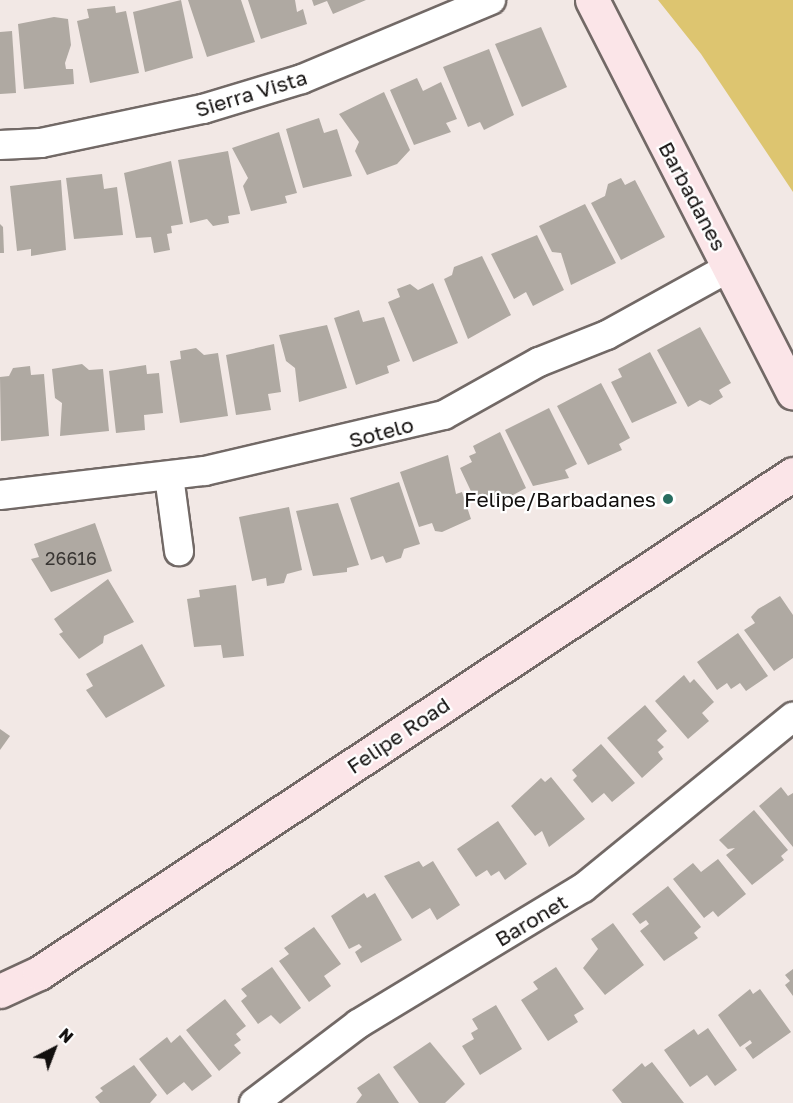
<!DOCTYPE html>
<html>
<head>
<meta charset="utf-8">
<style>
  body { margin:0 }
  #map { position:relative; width:793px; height:1103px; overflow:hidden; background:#f2e8e5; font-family:"Golos Text",sans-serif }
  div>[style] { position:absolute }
  .green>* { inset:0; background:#ddc570 }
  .building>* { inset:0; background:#afa9a2 }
  .roads { filter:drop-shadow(2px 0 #726966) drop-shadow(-2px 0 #726966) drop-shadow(0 2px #726966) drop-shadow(0 -2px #726966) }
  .street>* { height:28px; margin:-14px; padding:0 14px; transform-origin:14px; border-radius:14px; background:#fff }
  .secondary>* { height:33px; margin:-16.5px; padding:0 16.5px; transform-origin:16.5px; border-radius:16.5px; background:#fbe5e8 }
  .dots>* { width:16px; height:16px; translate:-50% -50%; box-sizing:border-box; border:3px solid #fff; border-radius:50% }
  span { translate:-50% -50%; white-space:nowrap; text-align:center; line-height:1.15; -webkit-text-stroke:4.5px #fff; paint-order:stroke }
  .number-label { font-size:18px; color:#393633 }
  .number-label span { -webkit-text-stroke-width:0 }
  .street-label { font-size:21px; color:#120f0e }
  .poi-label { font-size:21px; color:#120f0e }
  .right { translate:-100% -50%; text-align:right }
  .north { position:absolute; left:24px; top:1019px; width:60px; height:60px; -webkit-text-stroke:4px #fff; paint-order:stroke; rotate:42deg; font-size:16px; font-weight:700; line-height:24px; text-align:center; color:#120f0e }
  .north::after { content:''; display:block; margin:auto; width:21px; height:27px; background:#120f0e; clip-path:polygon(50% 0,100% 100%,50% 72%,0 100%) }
</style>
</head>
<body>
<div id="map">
  <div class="green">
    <div style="clip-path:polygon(658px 0,793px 0,793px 192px,701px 54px)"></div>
  </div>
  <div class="building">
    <div style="clip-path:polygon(181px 0,193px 58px,145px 72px,133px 12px)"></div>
    <div style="clip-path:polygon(188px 0,241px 0,255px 42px,207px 57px)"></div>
    <div style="clip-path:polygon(248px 0,295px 0,297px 12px,303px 9px,307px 24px,261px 39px)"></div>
    <div style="clip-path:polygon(312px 0,366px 0,333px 14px,327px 1px,314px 6px)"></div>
    <div style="clip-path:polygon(115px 6px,116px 13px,126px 11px,139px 73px,90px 83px,77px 21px,89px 18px,87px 9px)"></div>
    <div style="clip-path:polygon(54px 17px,68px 19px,71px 45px,65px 63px,66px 69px,73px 69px,74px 84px,24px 89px,18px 24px)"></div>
    <div style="clip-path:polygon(541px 27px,567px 87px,522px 107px,495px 44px)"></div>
    <div style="clip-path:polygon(12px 31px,16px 93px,0 94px,0 32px)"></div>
    <div style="clip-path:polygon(489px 49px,514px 115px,484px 130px,480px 122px,468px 127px,443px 67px)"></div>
    <div style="clip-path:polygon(417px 78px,423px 91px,441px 82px,457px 119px,446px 123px,451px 132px,414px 145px,390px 90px)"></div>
    <div style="clip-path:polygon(384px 92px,410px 150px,397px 164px,367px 175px,355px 151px,359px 142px,339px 114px)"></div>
    <div style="clip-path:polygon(319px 118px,324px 133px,337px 129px,352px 176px,303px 188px,286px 129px)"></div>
    <div style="clip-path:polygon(279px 132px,297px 193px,285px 196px,287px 203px,251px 211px,243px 186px,248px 178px,232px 148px)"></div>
    <div style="clip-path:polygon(228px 151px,240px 214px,228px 216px,229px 223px,213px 226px,207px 219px,190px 223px,178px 160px)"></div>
    <div style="clip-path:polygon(171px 161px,183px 224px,171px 226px,172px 233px,167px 234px,170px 250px,154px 253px,151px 237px,136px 238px,124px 173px)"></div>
    <div style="clip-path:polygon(102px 174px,104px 189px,117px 187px,123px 235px,74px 239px,66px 178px)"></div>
    <div style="clip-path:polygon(621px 178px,625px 185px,635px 180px,665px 237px,621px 260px,591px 203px,605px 196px,608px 184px)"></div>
    <div style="clip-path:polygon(61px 180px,66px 250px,31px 256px,31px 249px,17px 251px,10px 186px)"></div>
    <div style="clip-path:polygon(585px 204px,616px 263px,571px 285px,561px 253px,552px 252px,539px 226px)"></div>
    <div style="clip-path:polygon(0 224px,3px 227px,4px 253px,0 253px)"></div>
    <div style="clip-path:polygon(537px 235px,564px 290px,533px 306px,526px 292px,514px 299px,491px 254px)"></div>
    <div style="clip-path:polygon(482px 256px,511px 315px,468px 339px,444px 279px,452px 275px,454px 267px)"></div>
    <div style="clip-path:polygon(433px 283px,458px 343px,413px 362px,388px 302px,400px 297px,397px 289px,410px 284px,418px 290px)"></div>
    <div style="clip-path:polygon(359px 310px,363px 322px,384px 317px,400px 361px,387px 366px,389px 373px,356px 385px,334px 318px)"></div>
    <div style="clip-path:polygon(327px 325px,347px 388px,299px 402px,295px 368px,286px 361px,279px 335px)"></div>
    <div style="clip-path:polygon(700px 327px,731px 383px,719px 390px,723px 397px,710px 405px,700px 400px,688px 407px,657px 350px)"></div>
    <div style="clip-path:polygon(274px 344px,281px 392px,268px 394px,271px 410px,236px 415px,226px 355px)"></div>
    <div style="clip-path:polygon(196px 348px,204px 355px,218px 353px,228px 416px,180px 423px,170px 361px,181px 359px,180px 351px)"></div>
    <div style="clip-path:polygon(650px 352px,677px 403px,632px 423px,611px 382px,622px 377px,618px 369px)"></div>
    <div style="clip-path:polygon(82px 364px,89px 370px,103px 369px,109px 431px,60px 436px,62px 403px,55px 398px,52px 369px)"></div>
    <div style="clip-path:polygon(146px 365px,147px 374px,159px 373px,163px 413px,144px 415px,145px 430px,116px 433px,109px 371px)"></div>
    <div style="clip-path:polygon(30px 366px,31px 375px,44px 374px,49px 436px,1px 441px,0 377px,9px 376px,13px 368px)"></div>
    <div style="clip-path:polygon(601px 383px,630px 438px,619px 444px,622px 450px,588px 465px,557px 406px)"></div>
    <div style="clip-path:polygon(549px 408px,577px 464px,565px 470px,569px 478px,533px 486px,505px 430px)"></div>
    <div style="clip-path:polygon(500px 432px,526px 488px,493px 506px,490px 498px,477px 504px,460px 468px,472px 462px,469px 456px,476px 453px,473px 446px)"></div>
    <div style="clip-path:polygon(448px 455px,456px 494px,462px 492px,471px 519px,442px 532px,435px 531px,432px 523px,419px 527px,400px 472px)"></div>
    <div style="clip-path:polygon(399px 482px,420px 544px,404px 549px,401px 558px,386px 563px,383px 556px,371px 560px,350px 498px)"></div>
    <div style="clip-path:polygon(338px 503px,359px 565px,347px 568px,347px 572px,313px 576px,296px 511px)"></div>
    <div style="clip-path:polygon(289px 507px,302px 570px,287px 574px,284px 583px,267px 586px,266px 578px,252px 581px,239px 517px)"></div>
    <div style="clip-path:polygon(95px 523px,112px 571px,51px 592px,31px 559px,39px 557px,34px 544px)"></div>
    <div style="clip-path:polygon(108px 579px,134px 622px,104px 636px,103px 643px,79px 659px,59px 634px,63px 632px,54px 619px)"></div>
    <div style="clip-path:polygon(236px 585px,244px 656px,223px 658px,221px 645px,194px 647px,187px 599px,200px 597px,199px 590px)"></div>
    <div style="clip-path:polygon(780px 596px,793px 615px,793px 658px,774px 671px,744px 630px,755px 623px,751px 617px,758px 609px)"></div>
    <div style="clip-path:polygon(738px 633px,768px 676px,746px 691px,740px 683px,731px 689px,727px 683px,717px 690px,697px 662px)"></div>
    <div style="clip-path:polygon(142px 644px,165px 686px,106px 718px,86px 690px,93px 686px,86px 674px)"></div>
    <div style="clip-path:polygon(684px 675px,690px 683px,694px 679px,714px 702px,702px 713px,709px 721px,688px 739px,655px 701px)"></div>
    <div style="clip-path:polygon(645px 705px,667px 731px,657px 740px,664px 747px,658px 752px,663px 759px,642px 778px,607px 738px)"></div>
    <div style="clip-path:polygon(0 729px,10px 736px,0 750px)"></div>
    <div style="clip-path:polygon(601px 744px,635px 783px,612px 802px,604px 793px,592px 803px,573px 780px,577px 776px,572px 770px)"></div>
    <div style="clip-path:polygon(551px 777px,585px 819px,549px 847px,542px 831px,535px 836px,511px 806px,541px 778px,545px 782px)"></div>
    <div style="clip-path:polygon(781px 787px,788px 796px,793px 793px,793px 847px,759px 806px)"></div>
    <div style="clip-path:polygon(754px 810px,788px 850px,781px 856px,784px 860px,752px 885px,726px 855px,735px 848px,728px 849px,719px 840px)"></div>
    <div style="clip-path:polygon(498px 821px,527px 864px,505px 880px,499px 871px,491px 876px,487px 870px,476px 877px,457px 849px)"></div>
    <div style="clip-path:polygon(718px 859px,746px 894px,718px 917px,713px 911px,704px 918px,673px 879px,693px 863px,701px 872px)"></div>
    <div style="clip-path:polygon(419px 861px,423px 867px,433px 861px,460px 905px,437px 920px,430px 908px,412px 919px,384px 876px)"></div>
    <div style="clip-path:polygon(668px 886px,701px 927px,694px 933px,698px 938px,664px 961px,640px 931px,649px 924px,646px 920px,640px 924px,632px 914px)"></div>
    <div style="clip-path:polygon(364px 893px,367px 898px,375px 893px,402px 940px,361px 963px,355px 952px,362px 947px,359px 944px,349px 949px,331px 916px)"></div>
    <div style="clip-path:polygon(613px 923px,644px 965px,605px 995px,583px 968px,598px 949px,591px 939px)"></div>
    <div style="clip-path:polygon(314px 927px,341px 964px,324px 976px,331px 986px,309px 1002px,279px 961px,289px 954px,284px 948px)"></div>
    <div style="clip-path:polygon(272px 967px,301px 1008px,280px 1024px,271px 1015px,258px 1024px,241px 1001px,247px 996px,241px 989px)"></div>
    <div style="clip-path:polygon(556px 967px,584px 1009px,574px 1015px,578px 1022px,548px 1041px,521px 1000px,538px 989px,533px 982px)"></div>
    <div style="clip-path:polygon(793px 969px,793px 996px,785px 985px,790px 981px,785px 975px)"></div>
    <div style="clip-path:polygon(750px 989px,753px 994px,760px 989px,791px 1032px,753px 1059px,745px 1048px,752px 1043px,750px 1040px,740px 1047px,718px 1015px)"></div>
    <div style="clip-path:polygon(225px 999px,246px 1026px,236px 1034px,241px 1040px,234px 1045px,241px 1053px,219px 1071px,186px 1030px)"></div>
    <div style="clip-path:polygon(496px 1005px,522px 1049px,480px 1075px,462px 1046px,474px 1039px,471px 1033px,478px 1029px,472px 1019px)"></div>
    <div style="clip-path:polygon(708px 1028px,737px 1070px,715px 1086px,707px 1075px,690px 1087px,664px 1050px,694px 1029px,698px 1035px)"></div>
    <div style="clip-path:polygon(180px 1035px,212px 1076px,192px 1091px,184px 1082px,167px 1095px,139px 1059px,167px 1037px,171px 1043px)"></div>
    <div style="clip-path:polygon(430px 1042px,465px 1084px,445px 1103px,419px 1103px,393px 1067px)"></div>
    <div style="clip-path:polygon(652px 1062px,684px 1103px,622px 1103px,612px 1090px,642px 1063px,645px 1067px)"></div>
    <div style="clip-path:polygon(134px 1065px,157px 1095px,150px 1103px,100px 1103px,95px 1097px,103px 1091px,100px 1088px)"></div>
    <div style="clip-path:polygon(379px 1073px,399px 1103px,356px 1103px,362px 1095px,357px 1088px)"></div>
  </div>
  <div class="roads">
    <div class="street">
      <div style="left:0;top:145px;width:41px;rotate:-2.8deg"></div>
      <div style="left:41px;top:143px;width:166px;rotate:-11.9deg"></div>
      <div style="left:203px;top:109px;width:103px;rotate:-16.9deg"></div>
      <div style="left:302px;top:79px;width:205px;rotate:-22.7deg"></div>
      <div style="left:169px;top:476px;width:76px;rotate:82.4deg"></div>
      <div style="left:0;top:495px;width:206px;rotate:-6.7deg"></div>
      <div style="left:205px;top:471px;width:245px;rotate:-13.2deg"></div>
      <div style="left:444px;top:415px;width:109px;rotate:-29.2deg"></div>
      <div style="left:539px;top:362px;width:73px;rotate:-21.7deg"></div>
      <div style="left:607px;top:335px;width:141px;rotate:-28.9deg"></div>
      <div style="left:254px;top:1103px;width:131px;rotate:-37.2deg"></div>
      <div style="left:358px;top:1024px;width:263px;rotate:-31.2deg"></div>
      <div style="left:583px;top:888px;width:271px;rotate:-39.2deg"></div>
    </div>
    <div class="secondary">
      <div style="left:592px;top:0;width:441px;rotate:62.9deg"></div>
      <div style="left:0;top:991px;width:43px;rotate:-24.8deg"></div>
      <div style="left:39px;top:973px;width:904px;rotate:-33.5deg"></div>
    </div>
  </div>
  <div class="dots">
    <div style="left:668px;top:499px;background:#286d60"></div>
  </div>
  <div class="number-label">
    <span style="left:71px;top:558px">26616</span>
  </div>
  <div class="street-label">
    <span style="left:251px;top:93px;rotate:-17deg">Sierra Vista</span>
    <span style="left:693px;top:196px;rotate:62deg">Barbadanes</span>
    <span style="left:381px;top:432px;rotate:-15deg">Sotelo</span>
    <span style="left:398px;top:735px;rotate:-34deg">Felipe Road</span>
    <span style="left:531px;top:920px;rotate:-31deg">Baronet</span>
  </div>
  <div class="poi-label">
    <span class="right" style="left:656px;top:499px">Felipe/Barbadanes</span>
  </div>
  <div class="north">N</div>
</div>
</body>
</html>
